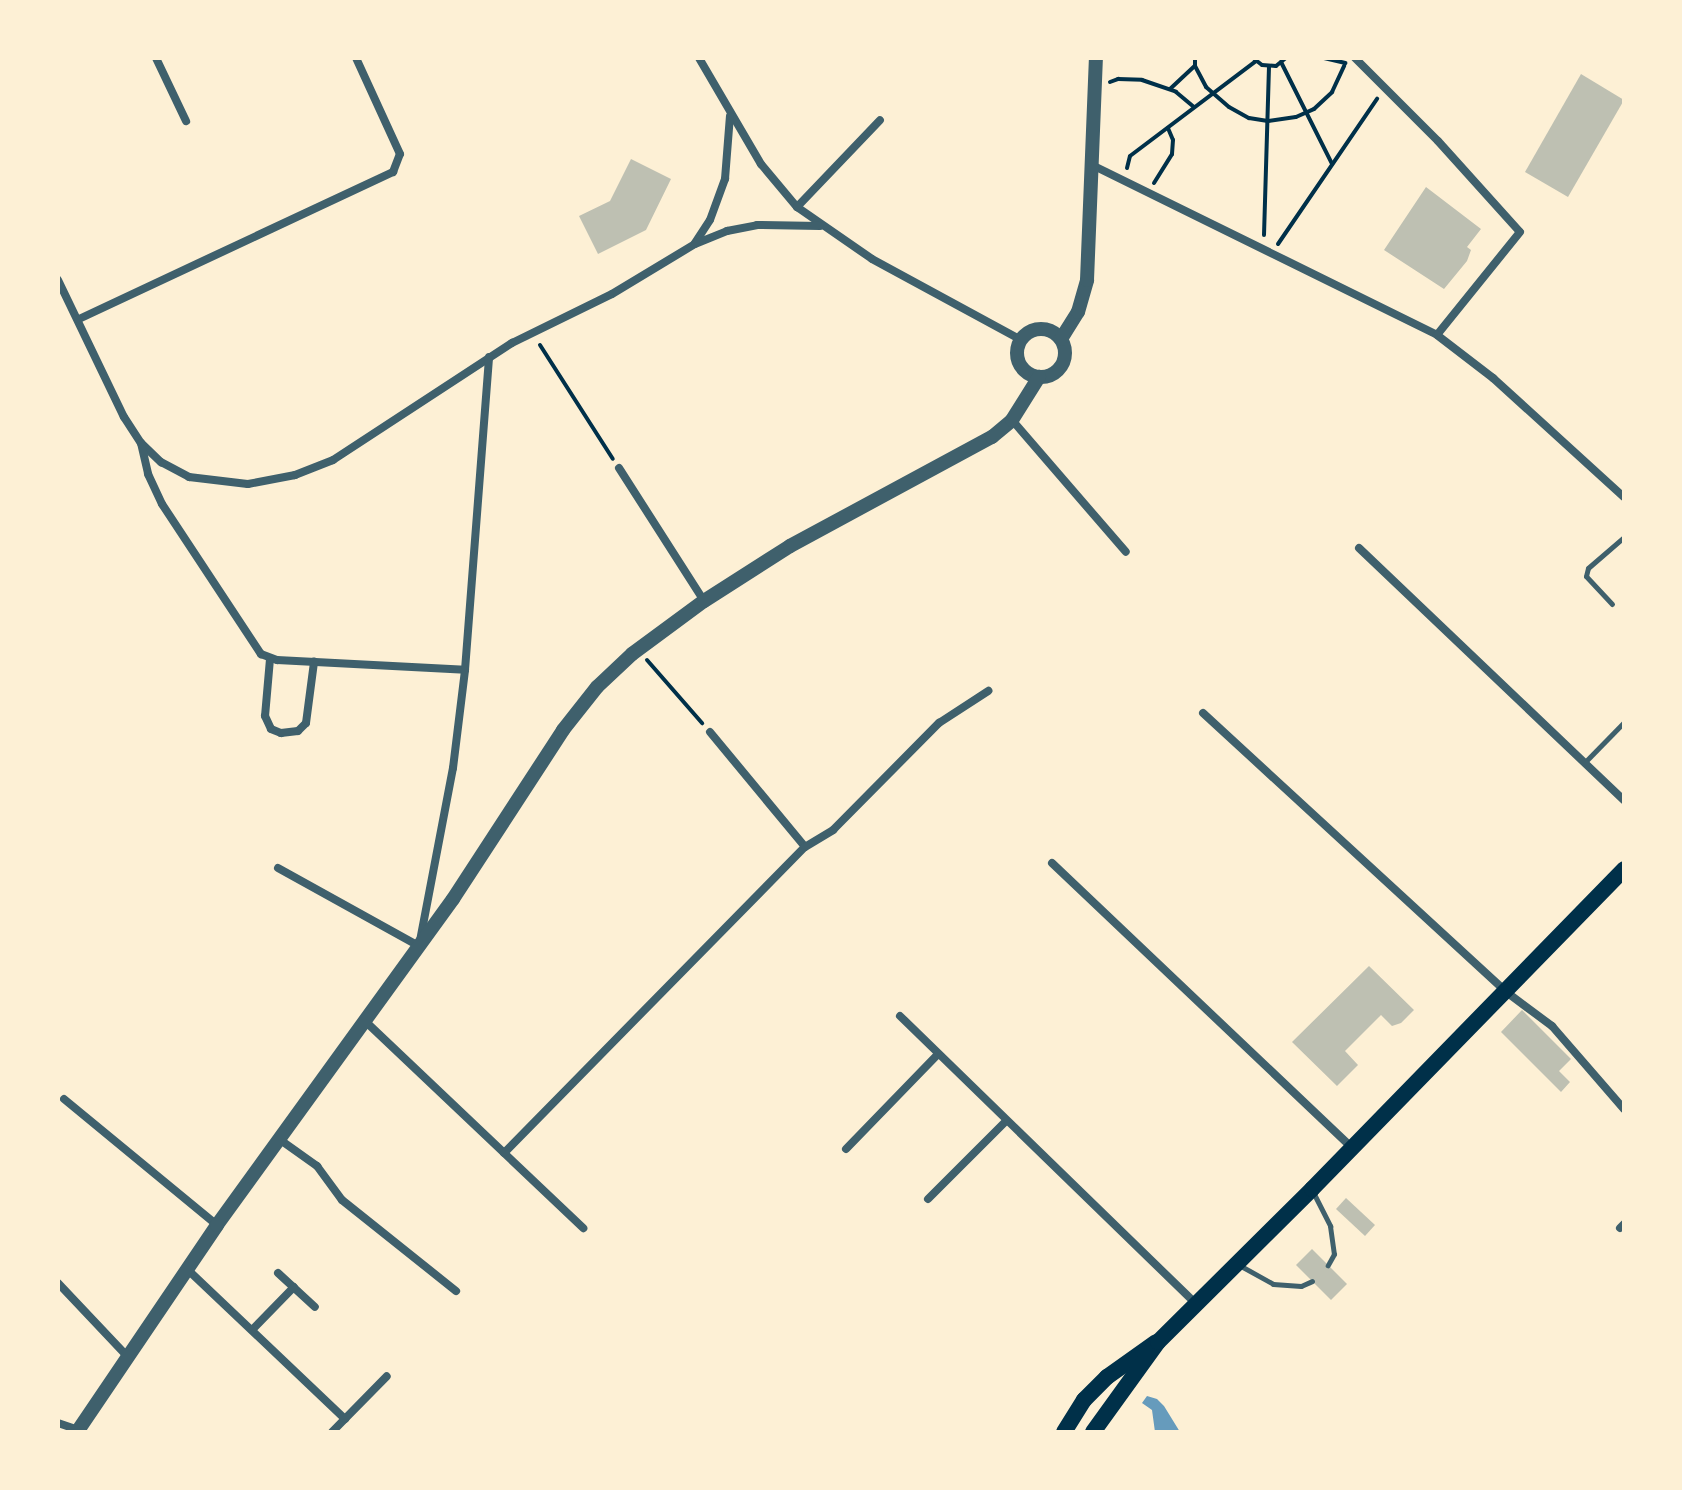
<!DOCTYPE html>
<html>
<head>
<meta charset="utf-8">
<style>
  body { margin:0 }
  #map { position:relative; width:1682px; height:1490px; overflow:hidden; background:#fdf0d5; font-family:Mulish,sans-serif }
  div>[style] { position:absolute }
  .water>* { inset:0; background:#669bbc }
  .building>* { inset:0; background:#bec0b2 }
  .path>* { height:4px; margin:-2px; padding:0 2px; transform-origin:2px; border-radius:2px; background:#003049 }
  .service>* { height:5px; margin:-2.5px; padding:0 2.5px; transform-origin:2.5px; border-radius:2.5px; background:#3f606c }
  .minor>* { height:8px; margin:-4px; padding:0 4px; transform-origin:4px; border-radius:4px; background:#3f606c }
  .tertiary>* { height:14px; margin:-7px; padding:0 7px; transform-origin:7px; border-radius:7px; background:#3f606c }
  .tertiary>.ring { margin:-7px; padding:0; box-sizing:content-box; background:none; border:14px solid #3f606c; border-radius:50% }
  .secondary>* { height:16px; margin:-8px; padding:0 8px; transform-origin:8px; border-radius:8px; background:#003049 }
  span { translate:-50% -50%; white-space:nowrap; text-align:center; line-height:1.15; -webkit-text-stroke:6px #fdf0d5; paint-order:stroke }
  .frame { position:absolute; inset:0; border:60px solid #fdf0d5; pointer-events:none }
</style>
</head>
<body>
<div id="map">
  <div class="water">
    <div style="clip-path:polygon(1147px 1396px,1157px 1399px,1164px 1406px,1180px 1432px,1155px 1432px,1152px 1410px,1142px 1403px)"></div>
  </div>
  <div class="building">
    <div style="clip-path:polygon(1581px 74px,1624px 100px,1568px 197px,1525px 172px)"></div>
    <div style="clip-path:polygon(631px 159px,671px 179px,646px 230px,598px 254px,579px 216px,610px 201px)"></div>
    <div style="clip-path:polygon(1426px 187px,1481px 229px,1467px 247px,1471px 250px,1467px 261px,1444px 289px,1384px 250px)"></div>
    <div style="clip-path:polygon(1369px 966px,1414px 1010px,1401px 1023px,1392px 1026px,1381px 1015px,1345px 1051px,1358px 1065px,1337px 1086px,1292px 1042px)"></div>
    <div style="clip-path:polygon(1522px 1010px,1571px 1059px,1559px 1071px,1570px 1082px,1561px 1092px,1501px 1032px)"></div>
    <div style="clip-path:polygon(1346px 1198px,1375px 1225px,1365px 1236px,1336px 1209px)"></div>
    <div style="clip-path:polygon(1312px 1249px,1347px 1284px,1331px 1300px,1296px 1265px)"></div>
  </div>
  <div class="path">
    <div style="left:1253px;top:58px;width:11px;rotate:38deg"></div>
    <div style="left:1262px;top:65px;width:14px;rotate:4deg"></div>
    <div style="left:1276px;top:66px;width:13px;rotate:-39deg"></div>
    <div style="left:1324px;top:58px;width:22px;rotate:13deg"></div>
    <div style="left:1281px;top:62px;width:114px;rotate:63.4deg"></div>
    <div style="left:1195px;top:66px;width:24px;rotate:62deg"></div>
    <div style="left:1206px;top:87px;width:30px;rotate:41deg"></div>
    <div style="left:1229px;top:107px;width:23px;rotate:29deg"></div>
    <div style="left:1249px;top:118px;width:19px;rotate:9deg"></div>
    <div style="left:1268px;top:121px;width:28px;rotate:-8deg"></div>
    <div style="left:1296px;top:117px;width:20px;rotate:-24deg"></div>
    <div style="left:1314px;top:109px;width:25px;rotate:-43deg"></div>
    <div style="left:1332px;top:92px;width:29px;rotate:-65deg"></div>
    <div style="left:1110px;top:82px;width:9px;rotate:-21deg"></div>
    <div style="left:1118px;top:79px;width:24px;rotate:2deg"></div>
    <div style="left:1142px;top:80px;width:36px;rotate:19deg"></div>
    <div style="left:1176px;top:92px;width:23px;rotate:40deg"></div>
    <div style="left:1170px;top:89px;width:34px;rotate:-43deg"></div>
    <div style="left:1195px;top:66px;width:8px;rotate:-90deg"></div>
    <div style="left:1127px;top:168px;width:12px;rotate:-76deg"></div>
    <div style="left:1130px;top:156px;width:158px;rotate:-37deg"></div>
    <div style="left:1154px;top:183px;width:34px;rotate:-58deg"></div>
    <div style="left:1172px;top:154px;width:14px;rotate:-86deg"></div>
    <div style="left:1173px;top:140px;width:13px;rotate:-113deg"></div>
    <div style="left:1264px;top:235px;width:169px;rotate:-88.3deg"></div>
    <div style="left:1278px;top:244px;width:176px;rotate:-55.7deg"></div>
    <div style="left:540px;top:345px;width:135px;rotate:57.4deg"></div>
    <div style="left:647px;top:660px;width:84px;rotate:48.9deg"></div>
  </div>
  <div class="service">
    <div style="left:1612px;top:604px;width:38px;rotate:-133deg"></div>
    <div style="left:1586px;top:576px;width:8px;rotate:-76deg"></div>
    <div style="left:1588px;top:568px;width:48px;rotate:-40.7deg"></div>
    <div style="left:1585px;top:762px;width:56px;rotate:-45.7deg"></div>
    <div style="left:1314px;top:1194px;width:36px;rotate:63deg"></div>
    <div style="left:1330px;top:1226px;width:28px;rotate:82deg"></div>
    <div style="left:1334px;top:1254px;width:13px;rotate:119deg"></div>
    <div style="left:1239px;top:1265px;width:39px;rotate:29deg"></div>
    <div style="left:1273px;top:1284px;width:28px;rotate:4deg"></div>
    <div style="left:1301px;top:1286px;width:12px;rotate:-24deg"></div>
  </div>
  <div class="minor">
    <div style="left:156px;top:58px;width:70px;rotate:64.5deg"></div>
    <div style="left:699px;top:58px;width:123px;rotate:59.7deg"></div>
    <div style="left:761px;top:164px;width:56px;rotate:50.1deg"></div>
    <div style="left:797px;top:207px;width:91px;rotate:34.7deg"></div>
    <div style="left:872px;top:259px;width:170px;rotate:28.5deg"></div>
    <div style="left:1355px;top:58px;width:117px;rotate:45deg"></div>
    <div style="left:1438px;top:141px;width:122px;rotate:48deg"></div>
    <div style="left:1520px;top:232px;width:132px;rotate:128.9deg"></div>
    <div style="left:1092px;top:165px;width:385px;rotate:26.2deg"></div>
    <div style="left:1437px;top:335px;width:71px;rotate:37.5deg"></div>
    <div style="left:1493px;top:378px;width:177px;rotate:42.3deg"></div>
    <div style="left:797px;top:207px;width:120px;rotate:-46.3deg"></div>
    <div style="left:695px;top:243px;width:27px;rotate:-57deg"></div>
    <div style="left:710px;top:220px;width:44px;rotate:-69.9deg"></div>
    <div style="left:725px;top:179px;width:63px;rotate:-85.5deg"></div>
    <div style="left:58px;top:280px;width:152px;rotate:64.3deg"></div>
    <div style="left:124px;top:417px;width:31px;rotate:57deg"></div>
    <div style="left:141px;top:443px;width:28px;rotate:44deg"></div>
    <div style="left:161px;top:462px;width:32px;rotate:28deg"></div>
    <div style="left:189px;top:477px;width:59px;rotate:6.8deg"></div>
    <div style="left:248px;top:484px;width:48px;rotate:-10.8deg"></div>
    <div style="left:295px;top:475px;width:41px;rotate:-21.5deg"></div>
    <div style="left:333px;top:460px;width:214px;rotate:-33.2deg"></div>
    <div style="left:512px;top:343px;width:111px;rotate:-26.1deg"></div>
    <div style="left:612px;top:294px;width:97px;rotate:-31.1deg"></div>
    <div style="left:695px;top:244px;width:35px;rotate:-22deg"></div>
    <div style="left:727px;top:231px;width:31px;rotate:-11deg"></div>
    <div style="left:757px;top:225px;width:63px;rotate:0.9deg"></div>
    <div style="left:79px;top:319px;width:347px;rotate:-25.1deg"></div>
    <div style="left:393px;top:172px;width:19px;rotate:-69deg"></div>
    <div style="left:400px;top:154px;width:106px;rotate:-114.6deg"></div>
    <div style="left:1012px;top:420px;width:174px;rotate:49.2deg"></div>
    <div style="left:141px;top:443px;width:32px;rotate:77deg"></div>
    <div style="left:148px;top:474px;width:33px;rotate:65deg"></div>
    <div style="left:162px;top:504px;width:180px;rotate:56.6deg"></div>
    <div style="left:261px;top:654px;width:17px;rotate:21deg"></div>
    <div style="left:277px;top:660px;width:188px;rotate:3deg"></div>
    <div style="left:619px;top:468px;width:158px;rotate:57.4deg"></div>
    <div style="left:1359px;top:548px;width:366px;rotate:43.6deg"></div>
    <div style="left:270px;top:659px;width:57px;rotate:95deg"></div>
    <div style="left:265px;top:716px;width:14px;rotate:65deg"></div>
    <div style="left:271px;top:729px;width:11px;rotate:22deg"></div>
    <div style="left:281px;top:733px;width:17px;rotate:-7deg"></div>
    <div style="left:298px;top:731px;width:11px;rotate:-45deg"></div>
    <div style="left:306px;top:723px;width:62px;rotate:-82.5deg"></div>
    <div style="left:1203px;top:713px;width:410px;rotate:42.6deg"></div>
    <div style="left:1505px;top:991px;width:59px;rotate:36.7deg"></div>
    <div style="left:1552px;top:1026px;width:110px;rotate:49.1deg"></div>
    <div style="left:710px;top:732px;width:149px;rotate:50.4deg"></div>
    <div style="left:1052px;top:863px;width:414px;rotate:43.5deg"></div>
    <div style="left:278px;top:868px;width:161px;rotate:29deg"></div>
    <div style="left:419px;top:946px;width:181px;rotate:-79.2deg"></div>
    <div style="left:453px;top:768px;width:99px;rotate:-83deg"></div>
    <div style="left:465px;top:670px;width:314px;rotate:-85.6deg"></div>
    <div style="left:900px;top:1016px;width:413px;rotate:44.2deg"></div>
    <div style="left:365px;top:1021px;width:301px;rotate:43.5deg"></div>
    <div style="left:64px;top:1099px;width:198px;rotate:39.5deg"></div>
    <div style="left:279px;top:1139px;width:47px;rotate:35.4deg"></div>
    <div style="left:317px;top:1166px;width:42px;rotate:53.7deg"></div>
    <div style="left:342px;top:1200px;width:146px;rotate:38.6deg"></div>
    <div style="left:846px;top:1149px;width:132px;rotate:-45.9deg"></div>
    <div style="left:504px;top:1153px;width:429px;rotate:-45.5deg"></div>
    <div style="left:805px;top:847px;width:33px;rotate:-31deg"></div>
    <div style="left:833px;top:830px;width:151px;rotate:-45.3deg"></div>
    <div style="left:939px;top:723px;width:59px;rotate:-33.1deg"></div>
    <div style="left:928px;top:1199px;width:110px;rotate:-45deg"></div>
    <div style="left:1620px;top:1228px;width:6px;rotate:-45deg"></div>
    <div style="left:187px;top:1269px;width:218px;rotate:43.5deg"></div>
    <div style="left:278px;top:1273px;width:50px;rotate:42.6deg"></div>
    <div style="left:58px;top:1283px;width:99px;rotate:46.6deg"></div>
    <div style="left:252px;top:1330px;width:60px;rotate:-45.7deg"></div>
    <div style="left:58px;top:1423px;width:21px;rotate:19deg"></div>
    <div style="left:332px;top:1432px;width:78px;rotate:-45.5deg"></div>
  </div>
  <div class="tertiary">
    <div class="ring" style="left:1017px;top:329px;width:34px;height:34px"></div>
    <div style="left:1061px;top:339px;width:32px;rotate:-58deg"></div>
    <div style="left:1078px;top:312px;width:33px;rotate:-74deg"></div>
    <div style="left:1087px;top:280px;width:222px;rotate:-87.7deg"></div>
    <div style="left:77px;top:1432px;width:250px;rotate:-55.9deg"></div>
    <div style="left:217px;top:1225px;width:402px;rotate:-54.1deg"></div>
    <div style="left:453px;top:899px;width:202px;rotate:-56.9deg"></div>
    <div style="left:563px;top:730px;width:55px;rotate:-51.7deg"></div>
    <div style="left:597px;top:687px;width:48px;rotate:-43.3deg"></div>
    <div style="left:632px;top:654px;width:89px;rotate:-36.4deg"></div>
    <div style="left:704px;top:601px;width:102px;rotate:-32.6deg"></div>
    <div style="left:790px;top:546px;width:230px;rotate:-28.4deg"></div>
    <div style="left:992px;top:437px;width:26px;rotate:-40deg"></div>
    <div style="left:1012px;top:420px;width:51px;rotate:-57.9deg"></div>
  </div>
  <div class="secondary">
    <div style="left:1064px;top:1432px;width:38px;rotate:-58deg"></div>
    <div style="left:1084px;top:1400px;width:33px;rotate:-45deg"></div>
    <div style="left:1107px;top:1377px;width:60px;rotate:-35.5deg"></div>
    <div style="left:1093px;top:1432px;width:111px;rotate:-54.2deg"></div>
    <div style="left:1158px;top:1342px;width:217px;rotate:-44.8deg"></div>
    <div style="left:1312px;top:1189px;width:447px;rotate:-45.7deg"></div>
  </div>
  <div class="frame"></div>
</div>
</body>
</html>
